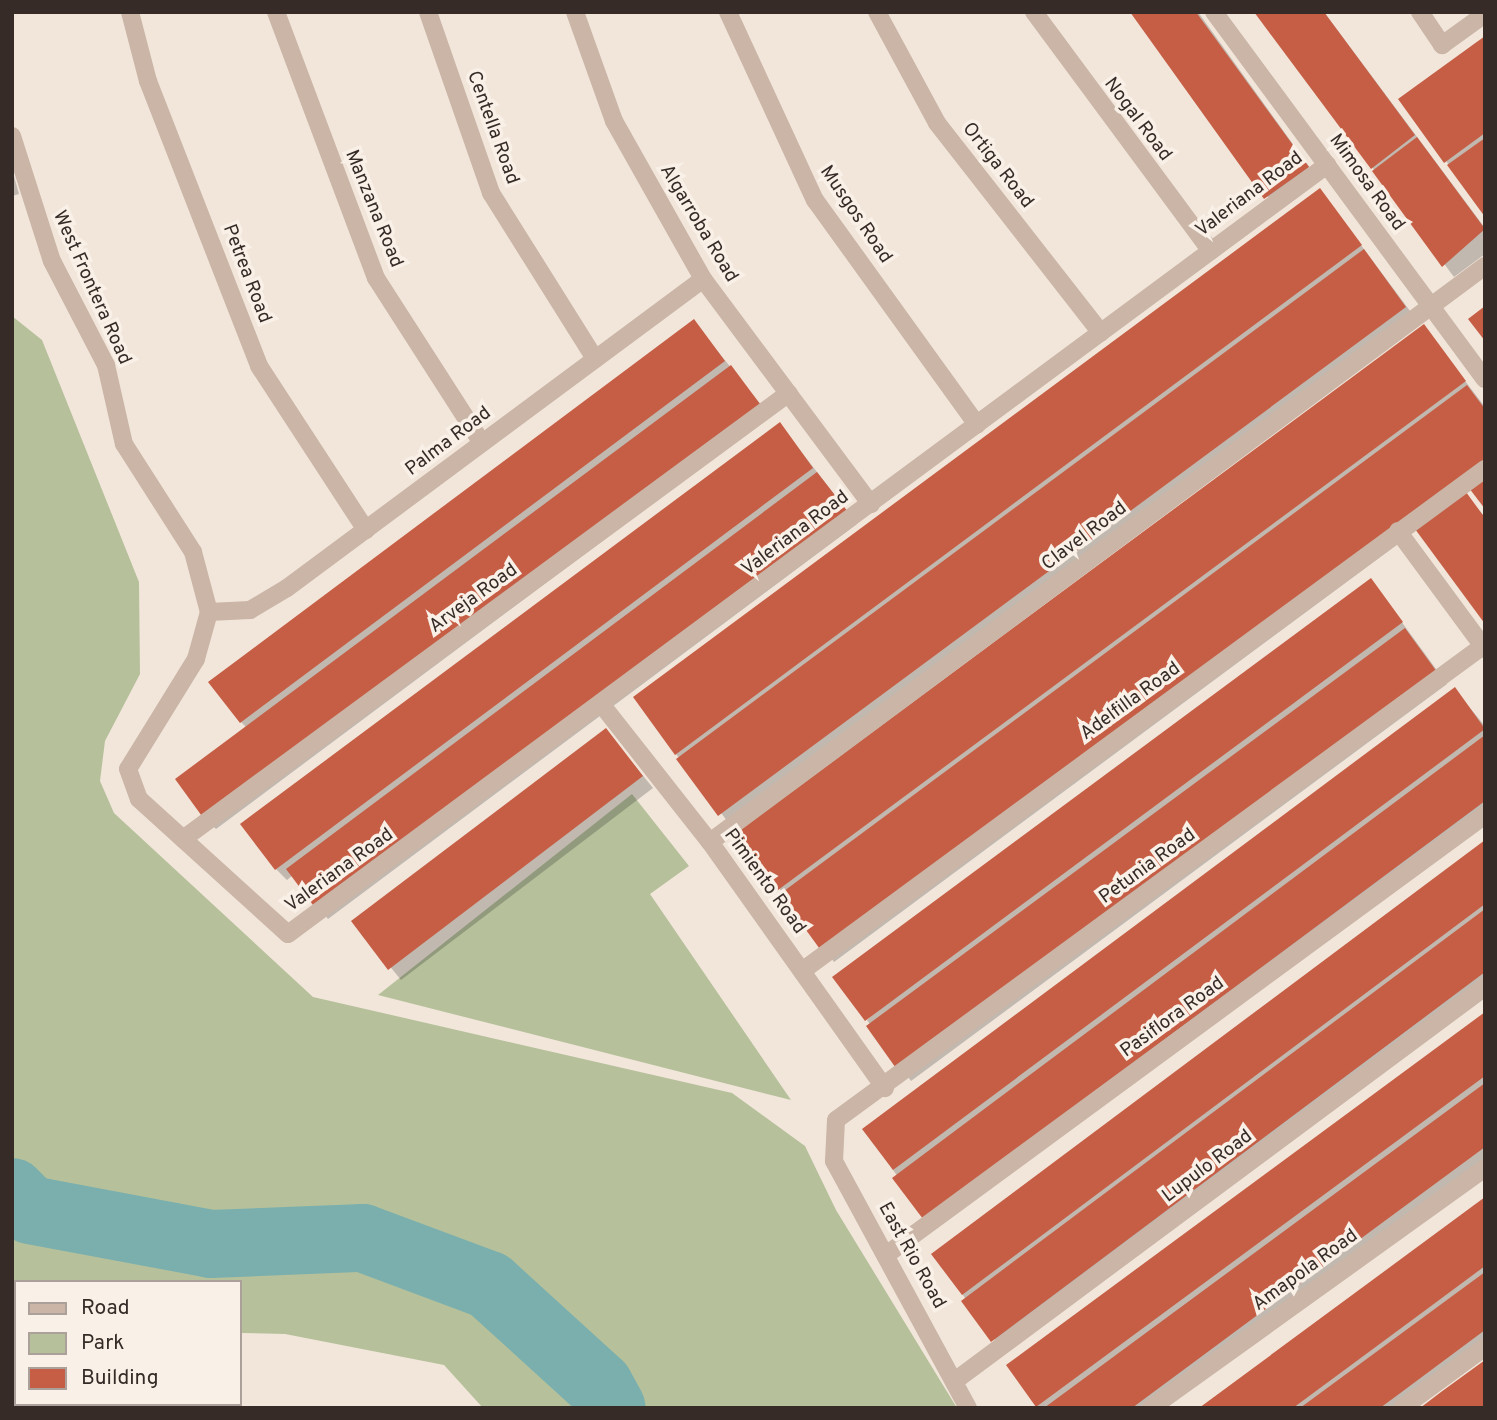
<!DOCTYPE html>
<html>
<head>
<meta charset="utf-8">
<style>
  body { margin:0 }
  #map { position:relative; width:1497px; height:1420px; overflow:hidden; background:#f2e6db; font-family:Overpass,sans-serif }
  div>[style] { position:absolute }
  .green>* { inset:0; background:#b6c19b }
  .shadow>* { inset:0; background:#0003 }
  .river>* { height:68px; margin:-34px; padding:0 34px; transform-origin:34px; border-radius:34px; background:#7aafae }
  .building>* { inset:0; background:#c55e45 }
  .minor>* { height:18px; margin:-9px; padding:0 9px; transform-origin:9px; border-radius:9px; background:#cab5a7 }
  span { translate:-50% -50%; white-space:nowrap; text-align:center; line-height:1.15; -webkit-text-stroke:7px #f9f0e7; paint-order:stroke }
  .street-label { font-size:19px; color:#362b27 }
  .frame { position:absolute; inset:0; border:14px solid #362b27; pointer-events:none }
  .legend { position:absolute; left:14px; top:1280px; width:228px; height:126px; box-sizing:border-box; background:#f9f0e7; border:2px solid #aba19a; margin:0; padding:9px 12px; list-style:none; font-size:21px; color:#362b27 }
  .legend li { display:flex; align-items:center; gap:14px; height:35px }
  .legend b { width:35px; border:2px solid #aba19a }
</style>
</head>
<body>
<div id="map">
  <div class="green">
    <div style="clip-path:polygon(12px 316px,42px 340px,139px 582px,140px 674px,105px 741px,100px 781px,114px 813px,313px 997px,732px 1093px,805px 1146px,836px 1210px,957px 1408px,483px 1408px,444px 1365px,285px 1334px,240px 1333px,240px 1282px,16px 1282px,12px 1362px)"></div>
    <div style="clip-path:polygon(632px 794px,689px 866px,650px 894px,791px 1100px,378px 995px)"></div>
  </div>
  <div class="shadow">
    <div style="clip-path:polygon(1132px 12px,1198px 12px,1318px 179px,1277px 209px)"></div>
    <div style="clip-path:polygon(1324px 12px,1485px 228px,1485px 254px,1454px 277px,1372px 167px)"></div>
    <div style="clip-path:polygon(1485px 38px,1485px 214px,1446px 161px)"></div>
    <div style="clip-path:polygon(12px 169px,19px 194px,12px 196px)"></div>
    <div style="clip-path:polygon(1320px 190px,1416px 319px,731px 826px,676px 754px)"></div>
    <div style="clip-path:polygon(694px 322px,770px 416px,216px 829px,205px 818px,247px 728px,241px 722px)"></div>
    <div style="clip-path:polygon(1423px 326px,1485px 407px,1485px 506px,1472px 489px,1465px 494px,1485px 517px,1485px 621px,1418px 529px,834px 962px,738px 833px)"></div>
    <div style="clip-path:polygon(780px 424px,857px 524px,328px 919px,293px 875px,287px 880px,276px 869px)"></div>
    <div style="clip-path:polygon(1371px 580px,1447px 684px,911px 1081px,867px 1020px)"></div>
    <div style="clip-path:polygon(1455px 690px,1485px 726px,1485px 819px,935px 1229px,864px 1129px)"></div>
    <div style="clip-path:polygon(606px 730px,653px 788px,401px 980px,354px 922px)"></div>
    <div style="clip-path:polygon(1485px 842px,1485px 992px,1004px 1352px,934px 1255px)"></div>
    <div style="clip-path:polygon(1485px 1014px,1485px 1167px,1157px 1408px,1038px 1406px,1008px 1365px)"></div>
    <div style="clip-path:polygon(1485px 1199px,1485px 1349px,1406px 1408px,1202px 1408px)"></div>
  </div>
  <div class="river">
    <div style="left:12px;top:1192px;width:25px;rotate:45deg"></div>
    <div style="left:30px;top:1210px;width:184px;rotate:10.6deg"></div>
    <div style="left:211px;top:1244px;width:152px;rotate:-2.3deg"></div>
    <div style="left:363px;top:1238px;width:134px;rotate:20.5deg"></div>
    <div style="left:489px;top:1285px;width:149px;rotate:42.3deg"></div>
    <div style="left:599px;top:1385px;width:26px;rotate:61deg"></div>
  </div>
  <div class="building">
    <div style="clip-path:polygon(1130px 12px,1196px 12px,1309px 167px,1264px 199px)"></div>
    <div style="clip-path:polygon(1254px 12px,1324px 12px,1415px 135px,1371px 169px)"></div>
    <div style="clip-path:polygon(1485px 36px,1485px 133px,1444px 163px,1398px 99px)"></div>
    <div style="clip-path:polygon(1417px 137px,1485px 229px,1442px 267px,1372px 171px)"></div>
    <div style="clip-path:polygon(1485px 138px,1485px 217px,1447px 165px)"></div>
    <div style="clip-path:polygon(1320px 188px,1362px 245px,675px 755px,633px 697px)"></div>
    <div style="clip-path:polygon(1364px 249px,1406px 307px,718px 816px,676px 759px)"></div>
    <div style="clip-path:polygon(1485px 306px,1485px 341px,1468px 319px)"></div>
    <div style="clip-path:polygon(694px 319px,725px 361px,240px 723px,208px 682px)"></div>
    <div style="clip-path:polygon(1424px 324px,1466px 381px,778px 890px,736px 833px)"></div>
    <div style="clip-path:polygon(731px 365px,760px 404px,204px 819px,175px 779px)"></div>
    <div style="clip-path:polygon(1467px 385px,1485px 409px,1485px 461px,822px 952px,780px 894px)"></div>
    <div style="clip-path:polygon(780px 422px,813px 468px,275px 870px,240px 824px)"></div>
    <div style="clip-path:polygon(817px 472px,848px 512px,316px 909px,286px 869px)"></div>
    <div style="clip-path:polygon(1485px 476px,1485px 509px,1469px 488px)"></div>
    <div style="clip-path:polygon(1466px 492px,1485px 518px,1485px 624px,1415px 529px)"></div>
    <div style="clip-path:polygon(1371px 578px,1403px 622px,865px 1021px,832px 977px)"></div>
    <div style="clip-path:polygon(1405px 628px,1437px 672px,898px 1071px,866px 1026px)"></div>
    <div style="clip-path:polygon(1455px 687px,1485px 729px,893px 1170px,862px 1129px)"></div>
    <div style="clip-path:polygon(606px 728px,643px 776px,388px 970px,351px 921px)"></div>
    <div style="clip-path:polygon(1485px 735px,1485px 801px,923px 1219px,892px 1178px)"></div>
    <div style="clip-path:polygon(1485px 840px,1485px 904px,962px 1295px,931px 1254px)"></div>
    <div style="clip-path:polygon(1485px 909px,1485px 972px,991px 1342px,961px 1301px)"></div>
    <div style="clip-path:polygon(1485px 1012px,1485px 1076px,1036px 1407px,1006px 1365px)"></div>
    <div style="clip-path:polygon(1485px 1083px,1485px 1147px,1329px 1262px,1132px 1408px,1044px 1408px)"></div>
    <div style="clip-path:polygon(1485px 1197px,1485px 1266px,1427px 1309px,1293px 1408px,1199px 1408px)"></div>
    <div style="clip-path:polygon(1485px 1272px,1485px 1330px,1399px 1394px,1380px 1408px,1300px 1408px)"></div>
    <div style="clip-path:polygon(1485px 1360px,1485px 1408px,1420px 1408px,1441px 1392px)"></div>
  </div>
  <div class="minor">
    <div style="left:130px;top:12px;width:71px;rotate:75.4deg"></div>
    <div style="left:148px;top:81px;width:306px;rotate:68.7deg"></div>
    <div style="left:259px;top:366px;width:196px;rotate:56.9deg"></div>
    <div style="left:276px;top:12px;width:284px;rotate:69.4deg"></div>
    <div style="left:376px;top:278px;width:196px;rotate:57.3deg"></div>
    <div style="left:428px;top:12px;width:192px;rotate:70.8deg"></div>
    <div style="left:491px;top:193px;width:196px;rotate:57.9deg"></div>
    <div style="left:575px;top:12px;width:116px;rotate:70.3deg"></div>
    <div style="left:614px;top:121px;width:181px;rotate:60.6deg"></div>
    <div style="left:703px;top:279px;width:281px;rotate:53.3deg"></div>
    <div style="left:728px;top:12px;width:207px;rotate:65.2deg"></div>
    <div style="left:815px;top:200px;width:277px;rotate:54.2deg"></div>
    <div style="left:877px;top:12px;width:126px;rotate:61.6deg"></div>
    <div style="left:937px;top:123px;width:266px;rotate:52deg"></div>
    <div style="left:1034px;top:12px;width:297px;rotate:53.5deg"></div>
    <div style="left:1214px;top:12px;width:456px;rotate:53.6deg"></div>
    <div style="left:1420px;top:12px;width:40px;rotate:56deg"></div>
    <div style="left:1442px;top:45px;width:53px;rotate:-35.8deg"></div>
    <div style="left:12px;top:136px;width:131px;rotate:72.3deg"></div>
    <div style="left:52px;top:261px;width:117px;rotate:62.6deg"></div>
    <div style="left:106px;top:365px;width:81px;rotate:77.2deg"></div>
    <div style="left:124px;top:444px;width:128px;rotate:57.4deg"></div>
    <div style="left:193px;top:552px;width:62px;rotate:75.1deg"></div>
    <div style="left:209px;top:612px;width:49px;rotate:105.5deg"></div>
    <div style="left:196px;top:659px;width:129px;rotate:121.7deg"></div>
    <div style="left:128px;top:769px;width:32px;rotate:70deg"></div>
    <div style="left:139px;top:799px;width:201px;rotate:42.2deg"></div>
    <div style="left:288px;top:934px;width:1293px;rotate:-36.51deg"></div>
    <div style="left:1398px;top:531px;width:147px;rotate:53.6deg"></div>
    <div style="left:209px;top:612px;width:41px;rotate:-2.8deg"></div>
    <div style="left:250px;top:610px;width:43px;rotate:-30.7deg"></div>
    <div style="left:287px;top:588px;width:518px;rotate:-36.6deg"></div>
    <div style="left:602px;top:705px;width:174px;rotate:51.8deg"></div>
    <div style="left:710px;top:842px;width:302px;rotate:54.6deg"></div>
    <div style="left:183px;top:839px;width:752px;rotate:-36.35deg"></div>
    <div style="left:710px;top:842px;width:966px;rotate:-36.62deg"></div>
    <div style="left:802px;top:971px;width:848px;rotate:-36.32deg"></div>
    <div style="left:886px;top:1255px;width:743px;rotate:-36.3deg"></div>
    <div style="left:956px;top:1380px;width:659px;rotate:-36.61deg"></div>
    <div style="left:968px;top:1408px;width:281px;rotate:-118.5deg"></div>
    <div style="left:834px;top:1161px;width:41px;rotate:-87.2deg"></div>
    <div style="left:836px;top:1120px;width:802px;rotate:-36.23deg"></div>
    <div style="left:1151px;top:1408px;width:411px;rotate:-35.7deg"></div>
    <div style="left:1402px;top:1408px;width:103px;rotate:-36.3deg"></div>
  </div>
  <div class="street-label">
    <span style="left:1137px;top:120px;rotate:53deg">Nogal Road</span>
    <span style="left:492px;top:128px;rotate:70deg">Centella Road</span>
    <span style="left:997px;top:166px;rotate:52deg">Ortiga Road</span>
    <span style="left:1366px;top:183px;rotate:54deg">Mimosa Road</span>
    <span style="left:1250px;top:195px;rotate:-37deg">Valeriana Road</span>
    <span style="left:373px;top:209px;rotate:68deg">Manzana Road</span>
    <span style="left:855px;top:215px;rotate:56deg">Musgos Road</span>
    <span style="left:698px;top:224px;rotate:59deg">Algarroba Road</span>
    <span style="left:246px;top:274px;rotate:69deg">Petrea Road</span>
    <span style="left:91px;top:288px;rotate:66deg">West Frontera Road</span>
    <span style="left:449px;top:442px;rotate:-37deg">Palma Road</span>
    <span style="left:796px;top:534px;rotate:-37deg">Valeriana Road</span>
    <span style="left:1085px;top:537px;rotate:-37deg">Clavel Road</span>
    <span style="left:474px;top:599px;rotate:-36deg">Arveja Road</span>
    <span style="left:1131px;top:702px;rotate:-36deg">Adelfilla Road</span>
    <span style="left:1148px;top:867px;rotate:-36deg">Petunia Road</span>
    <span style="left:340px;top:871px;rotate:-36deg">Valeriana Road</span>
    <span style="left:764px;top:882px;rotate:54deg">Pimiento Road</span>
    <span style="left:1173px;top:1018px;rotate:-36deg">Pasiflora Road</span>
    <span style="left:1208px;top:1167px;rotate:-37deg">Lupulo Road</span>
    <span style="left:911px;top:1256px;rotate:61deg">East Rio Road</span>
    <span style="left:1306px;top:1271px;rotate:-36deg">Amapola Road</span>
  </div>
  <div class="frame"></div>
  <ul class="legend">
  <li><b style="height:9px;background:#cab5a7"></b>Road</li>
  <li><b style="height:19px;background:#b6c19b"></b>Park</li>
  <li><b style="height:19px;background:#c55e45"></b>Building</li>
  </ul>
</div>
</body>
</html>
